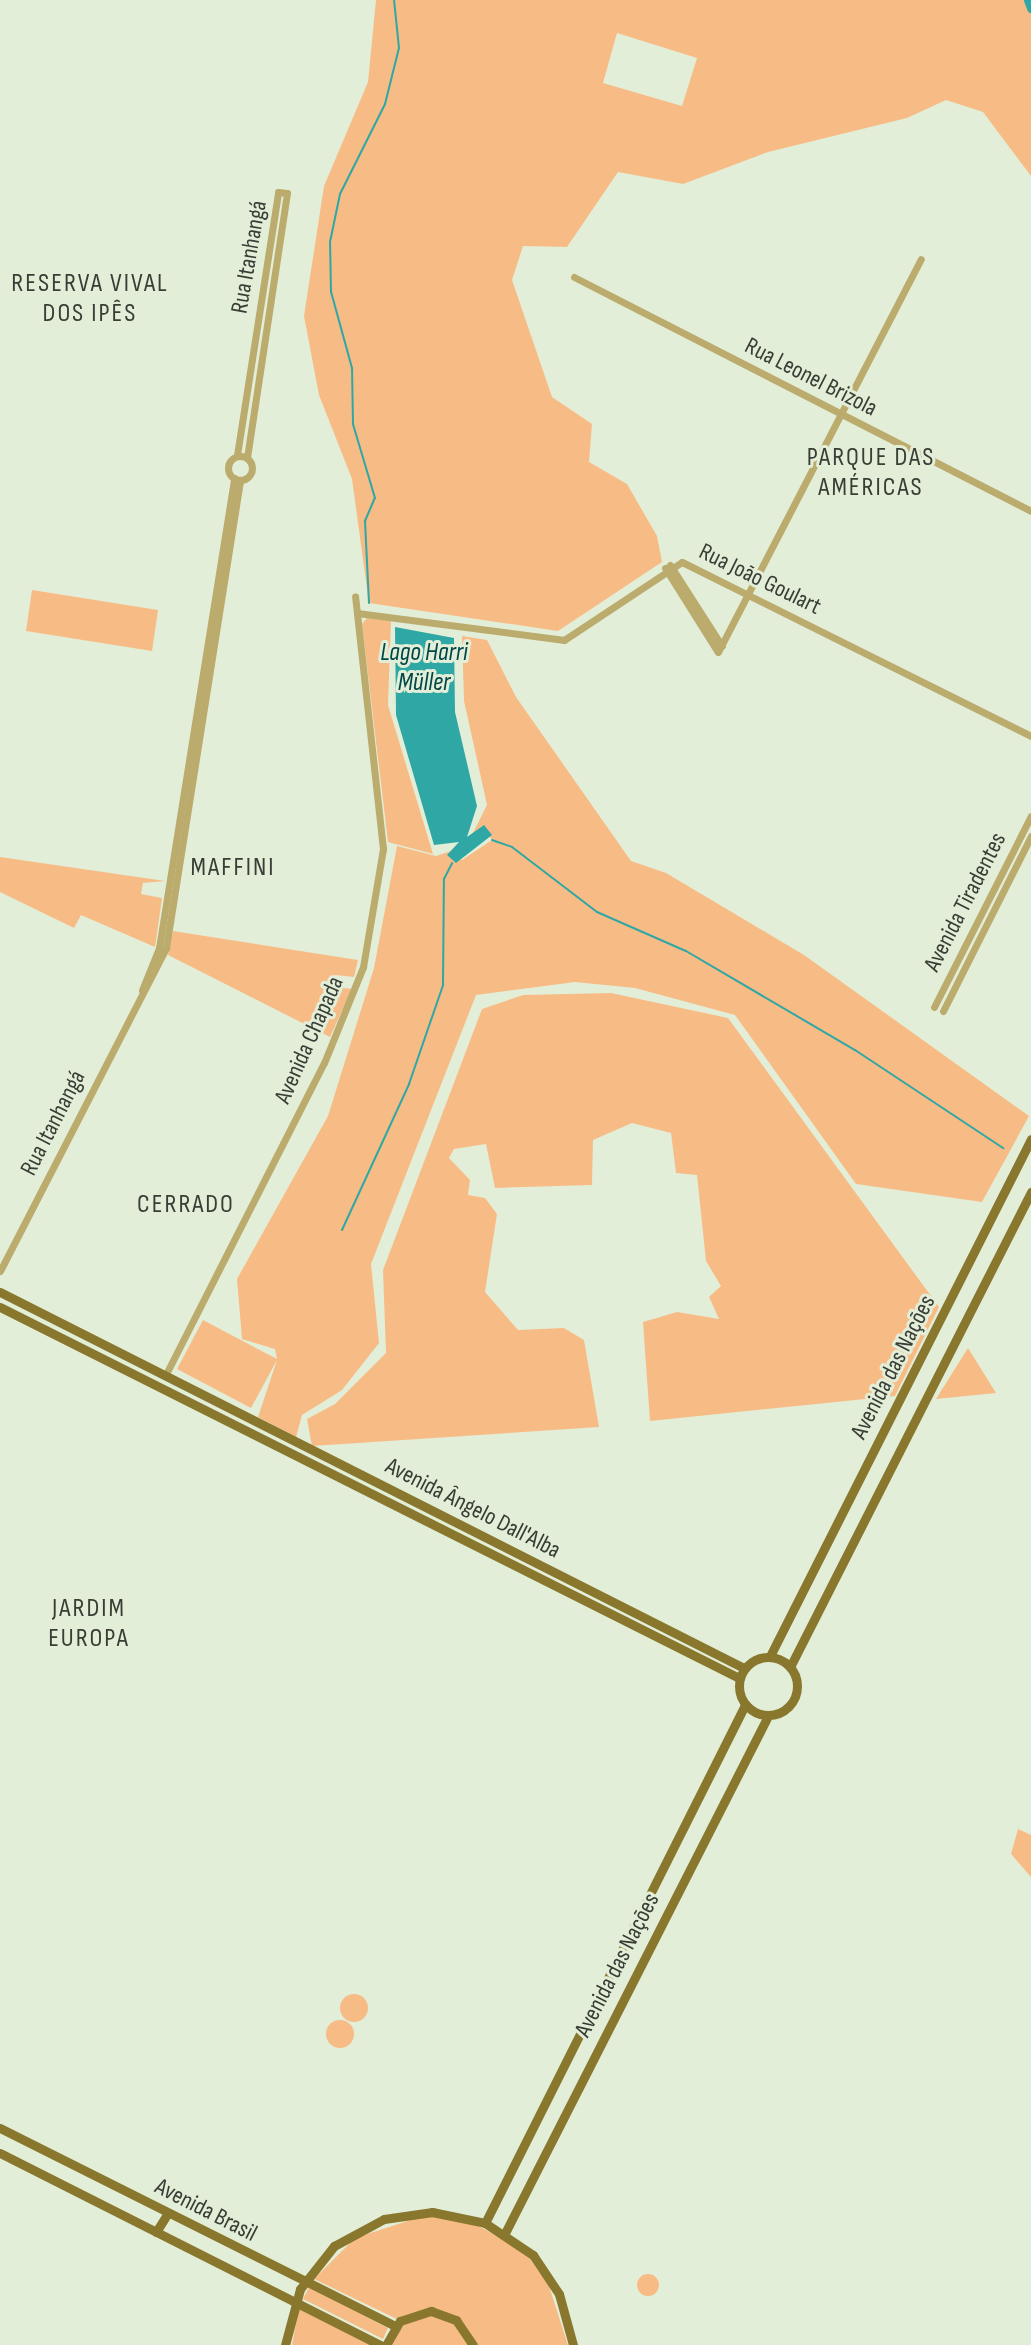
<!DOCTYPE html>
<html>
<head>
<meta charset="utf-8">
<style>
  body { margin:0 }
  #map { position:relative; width:1031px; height:2345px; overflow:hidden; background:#e3eed8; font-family:"Sofia Sans Condensed",sans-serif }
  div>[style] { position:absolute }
  .green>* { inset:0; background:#f7bc86 }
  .round { border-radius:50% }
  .water>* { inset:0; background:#2fa7a5 }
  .stream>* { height:2px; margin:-1px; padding:0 1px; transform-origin:1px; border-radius:1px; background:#2fa7a5 }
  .river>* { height:9px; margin:-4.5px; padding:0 4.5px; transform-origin:4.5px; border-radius:4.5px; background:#2fa7a5 }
  .minor>* { height:7px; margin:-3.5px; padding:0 3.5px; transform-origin:3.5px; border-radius:3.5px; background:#bbab6d }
  .minor>.ring { margin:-3.5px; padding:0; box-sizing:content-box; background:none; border:7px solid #bbab6d; border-radius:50% }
  .major>* { height:9px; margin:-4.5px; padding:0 4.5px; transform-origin:4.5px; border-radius:4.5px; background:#88772d }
  .major>.ring { margin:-4.5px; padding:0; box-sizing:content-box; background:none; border:9px solid #88772d; border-radius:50% }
  span { translate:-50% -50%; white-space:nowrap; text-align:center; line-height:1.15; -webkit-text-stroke:6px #e3eed8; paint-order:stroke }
  .street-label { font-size:24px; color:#393d35 }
  .neighbourhood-label { font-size:26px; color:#393d35; letter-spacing:2px }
  .water-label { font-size:26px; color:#004747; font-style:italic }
</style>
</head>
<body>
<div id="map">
  <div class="green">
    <div style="clip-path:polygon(evenodd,376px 0,1031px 0,1031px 176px,983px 112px,946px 100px,907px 118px,768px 152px,683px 184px,618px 172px,567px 247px,523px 246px,512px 280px,552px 397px,592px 424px,589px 462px,627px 484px,657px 536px,662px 562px,558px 631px,369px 603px,352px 479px,319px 395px,304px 316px,324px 186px,368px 82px,376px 0,617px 33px,697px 58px,682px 106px,603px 83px,617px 33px)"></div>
    <div style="clip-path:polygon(32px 590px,158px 610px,152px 651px,26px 631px)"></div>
    <div style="clip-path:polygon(367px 618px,391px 621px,388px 705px,433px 854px,388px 842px,362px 624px)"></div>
    <div style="clip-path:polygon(462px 636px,487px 640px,516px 697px,631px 861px,666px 873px,804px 955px,1029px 1116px,982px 1202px,856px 1184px,735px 1015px,635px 988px,575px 982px,476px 995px,371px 1264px,379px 1343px,342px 1390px,302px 1415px,296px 1437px,258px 1417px,277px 1360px,251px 1408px,177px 1369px,203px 1320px,277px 1359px,275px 1349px,242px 1339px,237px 1279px,328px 1116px,374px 968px,397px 846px,436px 856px,457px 849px,447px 855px,462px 860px,492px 840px,482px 826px,470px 839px,487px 805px,464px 701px)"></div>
    <div style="clip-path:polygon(0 857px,165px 881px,143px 883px,141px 894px,162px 898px,155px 947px,81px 915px,74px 928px,0 892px)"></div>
    <div style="clip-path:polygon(173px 931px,358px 960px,354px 977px,335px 975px,334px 987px,352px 989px,330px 1037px,168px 955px)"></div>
    <div style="clip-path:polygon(611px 993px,728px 1018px,939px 1307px,895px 1396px,650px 1421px,643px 1322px,677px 1312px,719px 1319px,709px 1297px,721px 1286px,706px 1261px,697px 1175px,676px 1173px,671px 1133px,632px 1123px,593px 1140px,592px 1185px,495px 1188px,486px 1144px,454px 1149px,449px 1158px,470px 1180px,468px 1195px,485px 1198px,497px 1214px,485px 1292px,518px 1330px,564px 1328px,584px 1340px,599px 1427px,312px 1446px,307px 1419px,335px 1404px,386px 1353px,383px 1270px,482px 1009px,523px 995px)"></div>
    <div style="clip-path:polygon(968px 1348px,996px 1393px,936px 1399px)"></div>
    <div style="clip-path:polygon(1018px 1829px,1031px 1835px,1031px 1877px,1011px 1854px)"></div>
    <div class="round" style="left:340px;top:1994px;width:28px;height:28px"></div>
    <div class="round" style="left:326px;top:2020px;width:28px;height:28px"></div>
    <div style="clip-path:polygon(426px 2215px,477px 2225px,525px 2252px,549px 2286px,568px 2345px,390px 2345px,405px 2323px,314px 2279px,355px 2238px)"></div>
    <div class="round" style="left:637px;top:2274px;width:22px;height:22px"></div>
    <div style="clip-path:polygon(309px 2287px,388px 2328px,383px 2339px,303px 2299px)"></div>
    <div style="clip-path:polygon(299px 2308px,371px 2345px,292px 2345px)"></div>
  </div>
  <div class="water">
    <div style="clip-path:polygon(395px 627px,454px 638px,455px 712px,477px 806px,467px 837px,484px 825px,492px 835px,456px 863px,447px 855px,459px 842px,434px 845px,396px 715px)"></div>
  </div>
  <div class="stream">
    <div style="left:369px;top:603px;width:82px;rotate:-92.8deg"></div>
    <div style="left:365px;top:521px;width:25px;rotate:-67deg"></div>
    <div style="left:375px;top:498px;width:77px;rotate:-106.6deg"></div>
    <div style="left:353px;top:424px;width:56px;rotate:-91deg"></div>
    <div style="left:352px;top:368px;width:79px;rotate:-105.4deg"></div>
    <div style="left:331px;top:292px;width:50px;rotate:-91.1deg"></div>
    <div style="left:330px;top:242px;width:49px;rotate:-78.2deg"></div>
    <div style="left:340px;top:194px;width:101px;rotate:-63.4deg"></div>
    <div style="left:385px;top:104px;width:58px;rotate:-76deg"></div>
    <div style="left:399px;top:48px;width:48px;rotate:-95.9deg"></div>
    <div style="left:492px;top:840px;width:21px;rotate:19deg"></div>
    <div style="left:512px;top:847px;width:107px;rotate:37.4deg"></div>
    <div style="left:597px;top:912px;width:97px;rotate:23.7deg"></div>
    <div style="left:686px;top:951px;width:196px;rotate:30.4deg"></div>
    <div style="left:855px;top:1050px;width:178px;rotate:33.5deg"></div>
    <div style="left:342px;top:1230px;width:161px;rotate:-65.3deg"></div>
    <div style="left:409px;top:1084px;width:105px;rotate:-71deg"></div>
    <div style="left:443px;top:985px;width:106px;rotate:-89.5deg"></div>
    <div style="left:444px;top:879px;width:18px;rotate:-63deg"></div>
  </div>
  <div class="river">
    <div style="left:1028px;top:0;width:9px;rotate:69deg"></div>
  </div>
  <div class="minor">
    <div style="left:574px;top:277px;width:513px;rotate:27.11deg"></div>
    <div style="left:237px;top:455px;width:266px;rotate:-81.1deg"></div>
    <div style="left:278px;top:192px;width:9px;rotate:6deg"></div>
    <div style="left:287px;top:193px;width:267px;rotate:98.6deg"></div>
    <div class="ring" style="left:228px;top:456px;width:17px;height:17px"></div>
    <div style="left:670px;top:565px;width:96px;rotate:57.3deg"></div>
    <div style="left:665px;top:568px;width:99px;rotate:57.8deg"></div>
    <div style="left:718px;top:652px;width:442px;rotate:-62.7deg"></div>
    <div style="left:357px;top:613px;width:209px;rotate:7.4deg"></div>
    <div style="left:564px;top:640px;width:141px;rotate:-33.5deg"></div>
    <div style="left:682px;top:562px;width:390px;rotate:26.5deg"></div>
    <div style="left:142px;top:990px;width:45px;rotate:-68deg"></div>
    <div style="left:159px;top:948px;width:476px;rotate:-80.9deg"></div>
    <div style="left:934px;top:1007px;width:214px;rotate:-63.1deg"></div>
    <div style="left:943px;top:1011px;width:196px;rotate:-63.3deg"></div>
    <div style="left:0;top:1271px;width:363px;rotate:-62.8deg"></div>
    <div style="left:166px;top:948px;width:474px;rotate:-81deg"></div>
    <div style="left:165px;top:1376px;width:351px;rotate:-63.1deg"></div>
    <div style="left:324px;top:1063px;width:104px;rotate:-67.9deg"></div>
    <div style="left:363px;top:967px;width:120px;rotate:-80.4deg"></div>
    <div style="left:383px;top:849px;width:254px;rotate:-96.3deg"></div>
  </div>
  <div class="major">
    <div style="left:0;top:1292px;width:834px;rotate:26.81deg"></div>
    <div style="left:0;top:1307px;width:827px;rotate:26.66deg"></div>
    <div style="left:770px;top:1656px;width:579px;rotate:-63.21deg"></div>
    <div class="ring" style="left:739px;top:1657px;width:49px;height:49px"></div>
    <div style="left:790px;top:1667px;width:533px;rotate:-63.1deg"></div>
    <div style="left:0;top:2128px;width:442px;rotate:26.6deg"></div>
    <div style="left:0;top:2153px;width:426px;rotate:26.8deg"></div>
    <div style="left:485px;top:2223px;width:580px;rotate:-63.35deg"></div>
    <div style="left:156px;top:2232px;width:22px;rotate:-58deg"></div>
    <div style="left:505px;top:2233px;width:580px;rotate:-63.04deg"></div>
    <div style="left:285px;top:2345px;width:58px;rotate:-75deg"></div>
    <div style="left:300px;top:2289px;width:55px;rotate:-51.7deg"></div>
    <div style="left:334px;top:2246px;width:57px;rotate:-28.4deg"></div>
    <div style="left:384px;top:2219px;width:49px;rotate:-8.3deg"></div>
    <div style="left:432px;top:2212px;width:54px;rotate:11.7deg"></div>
    <div style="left:485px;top:2223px;width:58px;rotate:33.7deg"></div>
    <div style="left:533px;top:2255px;width:47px;rotate:56.3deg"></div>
    <div style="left:559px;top:2294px;width:53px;rotate:74.6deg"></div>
    <div style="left:386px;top:2345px;width:28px;rotate:-60deg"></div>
    <div style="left:400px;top:2321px;width:33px;rotate:-18deg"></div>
    <div style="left:431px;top:2311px;width:27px;rotate:20deg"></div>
    <div style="left:456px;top:2320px;width:30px;rotate:56deg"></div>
  </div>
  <div class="street-label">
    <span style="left:249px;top:257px;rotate:-80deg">Rua Itanhangá</span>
    <span style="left:811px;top:377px;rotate:27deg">Rua Leonel Brizola</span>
    <span style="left:760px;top:579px;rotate:26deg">Rua João Goulart</span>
    <span style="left:965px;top:902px;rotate:-63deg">Avenida Tiradentes</span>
    <span style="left:309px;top:1040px;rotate:-66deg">Avenida Chapada</span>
    <span style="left:53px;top:1123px;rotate:-63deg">Rua Itanhangá</span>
    <span style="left:893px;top:1367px;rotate:-63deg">Avenida das Nações</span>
    <span style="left:473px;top:1508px;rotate:27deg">Avenida Ângelo Dall'Alba</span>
    <span style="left:617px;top:1965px;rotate:-63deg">Avenida das Nações</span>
    <span style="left:206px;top:2210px;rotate:27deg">Avenida Brasil</span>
  </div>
  <div class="neighbourhood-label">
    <span style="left:90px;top:299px">RESERVA VIVAL<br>DOS IPÊS</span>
    <span style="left:871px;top:473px">PARQUE DAS<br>AMÉRICAS</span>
    <span style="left:233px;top:868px">MAFFINI</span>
    <span style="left:186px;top:1205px">CERRADO</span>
    <span style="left:89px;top:1624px">JARDIM<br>EUROPA</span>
  </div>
  <div class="water-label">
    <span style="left:424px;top:668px">Lago Harri<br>Müller</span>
  </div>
</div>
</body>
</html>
